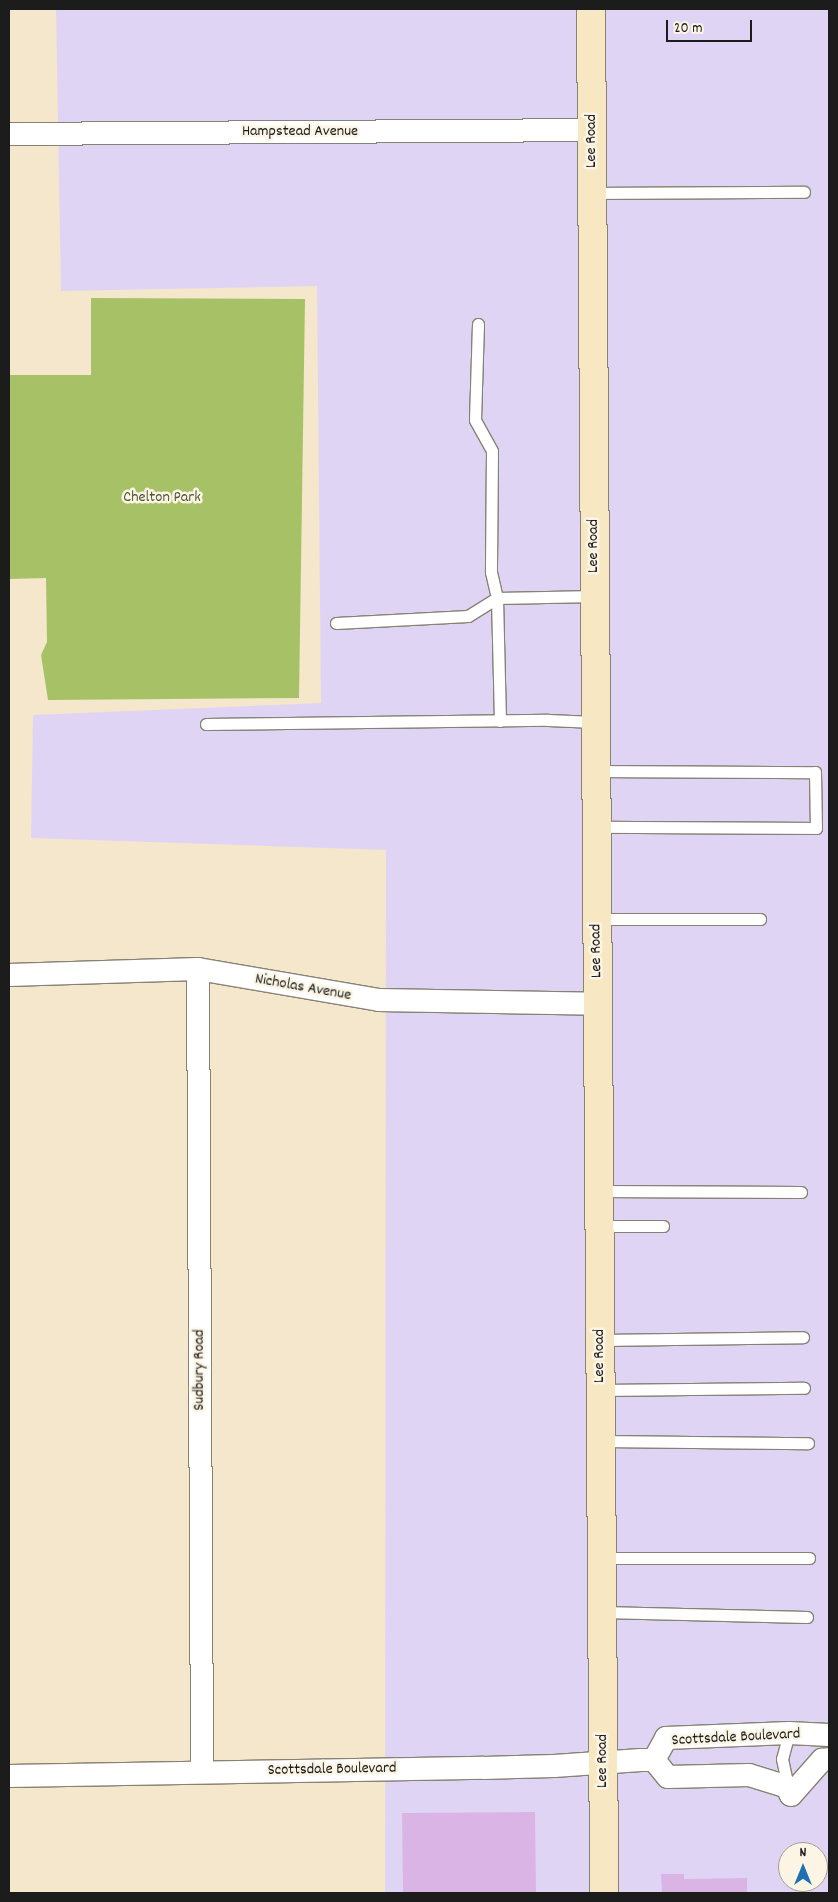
<!DOCTYPE html>
<html>
<head>
<meta charset="utf-8">
<style>
  body { margin:0 }
  #map { position:relative; width:838px; height:1902px; overflow:hidden; background:#f4e7cc; font-family:Dekko,sans-serif }
  div>[style] { position:absolute }
  .built>* { inset:0; background:#e0d4f4 }
  .green>* { inset:0; background:#a7c167 }
  .building>* { inset:0; background:#dab4e5 }
  .roads { filter:drop-shadow(1px 0 #888274) drop-shadow(-1px 0 #888274) drop-shadow(0 1px #888274) drop-shadow(0 -1px #888274) }
  .lane>* { height:11px; margin:-5.5px; padding:0 5.5px; transform-origin:5.5px; border-radius:5.5px; background:#fff }
  .street>* { height:22px; margin:-11px; padding:0 11px; transform-origin:11px; border-radius:11px; background:#fff }
  .secondary>* { height:28px; margin:-14px; padding:0 14px; transform-origin:14px; border-radius:14px; background:#f7e8c3 }
  span { translate:-50% -50%; white-space:nowrap; text-align:center; line-height:1.15; -webkit-text-stroke:5px #fcf5e5; paint-order:stroke }
  .street-label { font-size:16px; color:#1c1c1c }
  .park-label { font-size:16px; color:#4d5636 }
  .frame { position:absolute; inset:0; border:10px solid #1c1c1c; pointer-events:none }
  .north { position:absolute; left:778px; top:1842px; width:50px; height:50px; box-sizing:border-box; background:#fcf5e5; border:1px solid #a29e95; border-radius:50%; rotate:0deg; font-size:14px; font-weight:700; line-height:20px; text-align:center; color:#1c1c1c }
  .north::after { content:''; display:block; margin:auto; width:18px; height:22px; background:#1f6fb2; clip-path:polygon(50% 0,100% 100%,50% 72%,0 100%) }
  .scale { position:absolute; left:666px; top:20px; width:86px; height:22px; box-sizing:border-box; border:2px solid #1c1c1c; border-top:0; padding-left:6px; font-size:15px; line-height:18px; white-space:nowrap; color:#1c1c1c; -webkit-text-stroke:4px #fcf5e5; paint-order:stroke }
</style>
</head>
<body>
<div id="map">
  <div class="built">
    <div style="clip-path:polygon(evenodd,56px 9px,829px 9px,829px 1893px,385px 1893px,386px 850px,31px 838px,33px 715px,321px 703px,317px 286px,61px 291px,56px 9px,788px 1852px,818px 1852px,818px 1882px,788px 1882px,788px 1852px)"></div>
  </div>
  <div class="green">
    <div style="clip-path:polygon(91px 298px,305px 299px,299px 698px,48px 700px,41px 655px,47px 642px,46px 578px,9px 579px,9px 375px,91px 375px)"></div>
  </div>
  <div class="building">
    <div style="clip-path:polygon(535px 1812px,536px 1893px,403px 1893px,402px 1813px)"></div>
    <div style="clip-path:polygon(661px 1874px,684px 1874px,684px 1879px,747px 1878px,747px 1893px,662px 1893px)"></div>
  </div>
  <div class="roads">
    <div class="lane">
      <div style="left:592px;top:193px;width:212px;rotate:-0.3deg"></div>
      <div style="left:478px;top:324px;width:96px;rotate:91.8deg"></div>
      <div style="left:475px;top:420px;width:35px;rotate:61deg"></div>
      <div style="left:492px;top:451px;width:121px;rotate:90.5deg"></div>
      <div style="left:491px;top:572px;width:27px;rotate:77deg"></div>
      <div style="left:497px;top:598px;width:98px;rotate:-1.2deg"></div>
      <div style="left:497px;top:598px;width:123px;rotate:88.6deg"></div>
      <div style="left:336px;top:623px;width:132px;rotate:-3deg"></div>
      <div style="left:468px;top:616px;width:34px;rotate:-32deg"></div>
      <div style="left:206px;top:724px;width:342px;rotate:-0.7deg"></div>
      <div style="left:548px;top:720px;width:47px;rotate:2.4deg"></div>
      <div style="left:596px;top:771px;width:219px;rotate:0.3deg"></div>
      <div style="left:815px;top:772px;width:56px;rotate:89deg"></div>
      <div style="left:816px;top:828px;width:220px;rotate:-179.7deg"></div>
      <div style="left:597px;top:919px;width:163px"></div>
      <div style="left:599px;top:1191px;width:202px;rotate:0.3deg"></div>
      <div style="left:600px;top:1226px;width:63px"></div>
      <div style="left:600px;top:1340px;width:203px;rotate:-0.8deg"></div>
      <div style="left:600px;top:1390px;width:204px;rotate:-0.6deg"></div>
      <div style="left:601px;top:1441px;width:207px;rotate:0.6deg"></div>
      <div style="left:602px;top:1558px;width:207px"></div>
      <div style="left:602px;top:1612px;width:205px;rotate:1.4deg"></div>
      <div style="left:788px;top:1787px;width:29px;rotate:-102deg"></div>
      <div style="left:782px;top:1759px;width:27px;rotate:-75deg"></div>
    </div>
    <div class="street">
      <div style="left:9px;top:134px;width:582px;rotate:-0.39deg"></div>
      <div style="left:198px;top:969px;width:803px;rotate:89.71deg"></div>
      <div style="left:9px;top:975px;width:189px;rotate:-1.8deg"></div>
      <div style="left:198px;top:969px;width:184px;rotate:9.7deg"></div>
      <div style="left:379px;top:1000px;width:219px;rotate:1deg"></div>
      <div style="left:654px;top:1760px;width:25px;rotate:-61deg"></div>
      <div style="left:666px;top:1738px;width:123px;rotate:-2.3deg"></div>
      <div style="left:789px;top:1733px;width:40px;rotate:2.9deg"></div>
      <div style="left:9px;top:1776px;width:475px;rotate:-1deg"></div>
      <div style="left:484px;top:1768px;width:70px;rotate:-1.6deg"></div>
      <div style="left:554px;top:1766px;width:87px;rotate:-3.9deg"></div>
      <div style="left:641px;top:1760px;width:13px"></div>
      <div style="left:654px;top:1760px;width:22px;rotate:51deg"></div>
      <div style="left:668px;top:1777px;width:81px;rotate:-1.4deg"></div>
      <div style="left:749px;top:1775px;width:39px;rotate:17deg"></div>
      <div style="left:786px;top:1786px;width:10px;rotate:61deg"></div>
      <div style="left:791px;top:1795px;width:47px;rotate:-48.5deg"></div>
      <div style="left:822px;top:1760px;width:7px;rotate:-8deg"></div>
    </div>
    <div class="secondary">
      <div style="left:591px;top:9px;width:1884px;rotate:89.6deg"></div>
    </div>
  </div>
  <div class="street-label">
    <span style="left:300px;top:132px">Hampstead Avenue</span>
    <span style="left:592px;top:141px;rotate:-90deg">Lee Road</span>
    <span style="left:594px;top:546px;rotate:-90deg">Lee Road</span>
    <span style="left:597px;top:951px;rotate:-91deg">Lee Road</span>
    <span style="left:303px;top:988px;rotate:10deg">Nicholas Avenue</span>
    <span style="left:600px;top:1356px;rotate:-90deg">Lee Road</span>
    <span style="left:200px;top:1370px;rotate:-90deg">Sudbury Road</span>
    <span style="left:736px;top:1738px;rotate:-3deg">Scottsdale Boulevard</span>
    <span style="left:603px;top:1761px;rotate:-90deg">Lee Road</span>
    <span style="left:332px;top:1770px;rotate:-1deg">Scottsdale Boulevard</span>
  </div>
  <div class="park-label">
    <span style="left:162px;top:498px">Chelton Park</span>
  </div>
  <div class="frame"></div>
  <div class="north">N</div>
  <div class="scale">20 m</div>
</div>
</body>
</html>
